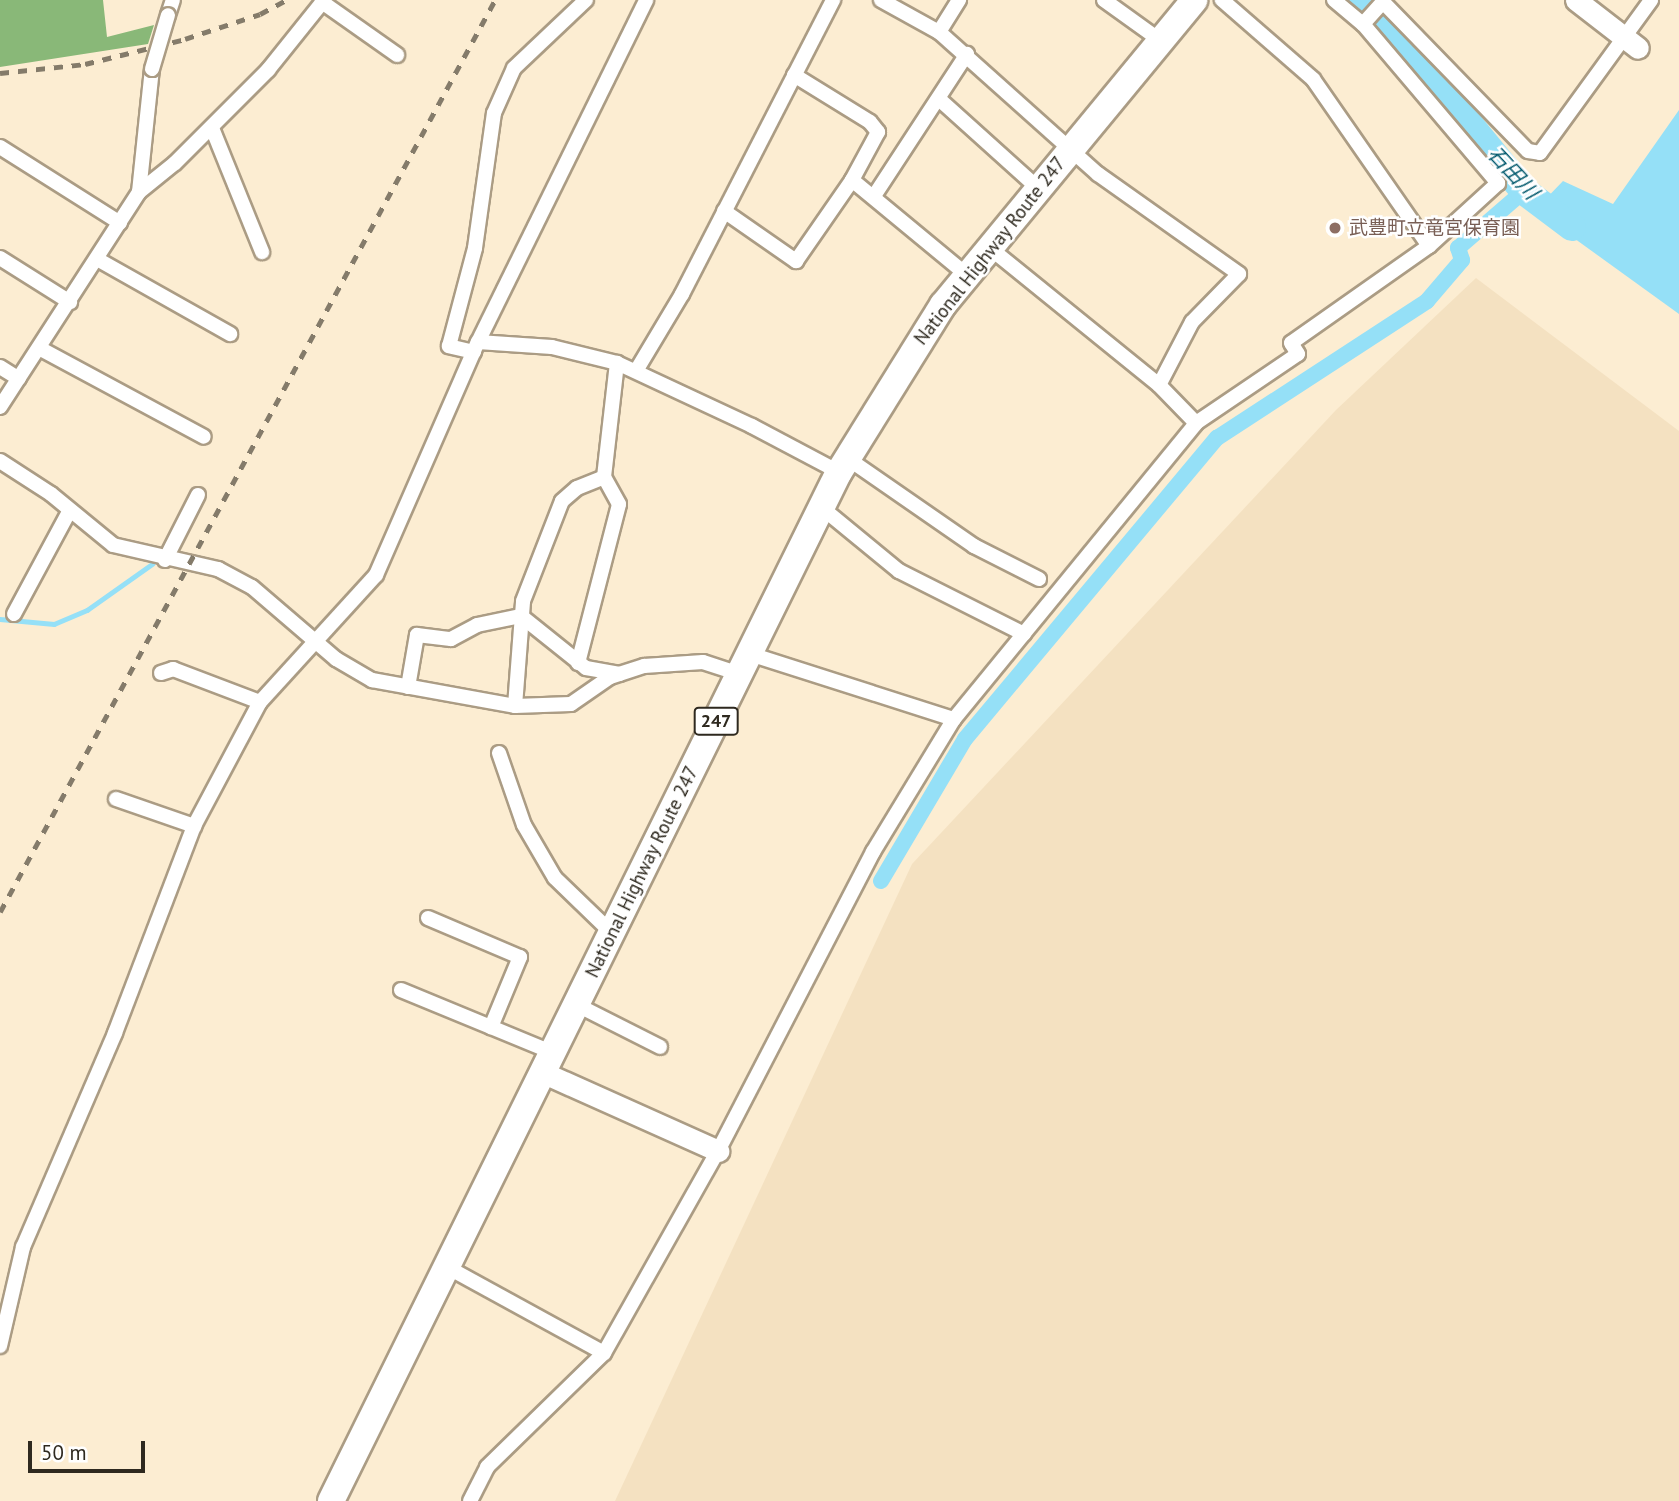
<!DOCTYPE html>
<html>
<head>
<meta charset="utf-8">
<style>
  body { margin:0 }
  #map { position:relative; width:1679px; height:1501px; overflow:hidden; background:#fcedd2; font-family:"PT Sans","Noto Sans JP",sans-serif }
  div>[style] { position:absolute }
  .built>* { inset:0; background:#f4e1c1 }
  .forest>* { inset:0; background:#89b878 }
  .water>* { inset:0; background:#95e0f7 }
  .stream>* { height:4.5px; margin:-2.25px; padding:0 2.25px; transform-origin:2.25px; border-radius:2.25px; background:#95e0f7 }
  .canal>* { height:16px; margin:-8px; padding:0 8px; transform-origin:8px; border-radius:8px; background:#95e0f7 }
  .river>* { height:28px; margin:-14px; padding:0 14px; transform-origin:14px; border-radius:14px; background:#95e0f7 }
  .roads { filter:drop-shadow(2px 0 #ab9c84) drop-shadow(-2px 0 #ab9c84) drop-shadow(0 2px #ab9c84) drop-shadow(0 -2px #ab9c84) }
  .street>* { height:14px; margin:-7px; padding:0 7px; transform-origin:7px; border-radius:7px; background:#fff }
  .secondary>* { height:21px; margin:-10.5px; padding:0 10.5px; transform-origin:10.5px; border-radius:10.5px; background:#fff }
  .highway>* { height:26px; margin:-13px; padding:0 13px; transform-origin:13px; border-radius:13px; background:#fff }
  .rail>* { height:4.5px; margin-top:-2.25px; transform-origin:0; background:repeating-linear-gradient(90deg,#847b6a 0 9px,transparent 0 18px) }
  .bridges { filter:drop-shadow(2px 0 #ab9c84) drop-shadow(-2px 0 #ab9c84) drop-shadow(0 2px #ab9c84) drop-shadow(0 -2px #ab9c84) }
  .street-bridge>* { height:14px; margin:-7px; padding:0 7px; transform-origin:7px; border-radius:7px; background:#fff }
  .dots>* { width:19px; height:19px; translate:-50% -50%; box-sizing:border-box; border:4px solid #fff; border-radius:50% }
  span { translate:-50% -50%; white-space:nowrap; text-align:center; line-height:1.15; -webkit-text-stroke:5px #fff; paint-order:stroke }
  .shield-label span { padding:2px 5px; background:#fff; border:2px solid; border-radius:5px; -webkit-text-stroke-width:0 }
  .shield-label { font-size:18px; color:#2e291f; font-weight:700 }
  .education-label { font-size:19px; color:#785e54 }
  .left { translate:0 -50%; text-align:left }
  .street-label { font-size:19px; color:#2e291f }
  .water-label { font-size:21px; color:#00596d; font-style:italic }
  .scale { position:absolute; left:28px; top:1441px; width:117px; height:32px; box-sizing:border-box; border:4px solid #2e291f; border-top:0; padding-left:9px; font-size:21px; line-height:24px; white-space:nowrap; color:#2e291f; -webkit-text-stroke:5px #fff; paint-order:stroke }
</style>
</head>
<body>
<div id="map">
  <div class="built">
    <div style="clip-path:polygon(1476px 278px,1679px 431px,1679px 1501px,615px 1501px,912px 864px,1336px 410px)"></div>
  </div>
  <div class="forest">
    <div style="clip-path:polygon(0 0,103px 0,107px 37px,154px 25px,148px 44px,0 67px)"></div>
  </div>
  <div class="water">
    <div style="clip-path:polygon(1679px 110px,1679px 314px,1535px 210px,1563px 181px,1613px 204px)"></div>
  </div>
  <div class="stream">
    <div style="left:0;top:619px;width:54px;rotate:5.3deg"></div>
    <div style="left:54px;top:624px;width:36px;rotate:-23deg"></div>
    <div style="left:87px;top:610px;width:80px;rotate:-35.3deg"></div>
  </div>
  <div class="canal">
    <div style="left:881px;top:881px;width:165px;rotate:-59.4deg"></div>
    <div style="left:965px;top:739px;width:393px;rotate:-50.1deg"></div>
    <div style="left:1217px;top:438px;width:251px;rotate:-33.1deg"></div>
    <div style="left:1427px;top:301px;width:54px;rotate:-49.5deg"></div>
    <div style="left:1462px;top:260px;width:13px;rotate:-108deg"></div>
    <div style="left:1458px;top:248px;width:87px;rotate:-40.8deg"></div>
  </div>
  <div class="river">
    <div style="left:1355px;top:0;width:16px;rotate:40deg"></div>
    <div style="left:1375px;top:18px;width:74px;rotate:46.1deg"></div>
    <div style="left:1426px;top:71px;width:155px;rotate:50.8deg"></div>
    <div style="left:1524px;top:191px;width:60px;rotate:36.9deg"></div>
  </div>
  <div class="roads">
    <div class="street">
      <div style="left:881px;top:0;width:66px;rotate:28.9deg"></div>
      <div style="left:939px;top:32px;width:213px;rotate:41.8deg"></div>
      <div style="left:1098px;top:174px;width:173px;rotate:35.3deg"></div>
      <div style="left:1239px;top:274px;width:67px;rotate:134.4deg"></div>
      <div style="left:1192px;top:322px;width:71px;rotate:117.6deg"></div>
      <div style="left:1159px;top:385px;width:218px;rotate:-141deg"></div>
      <div style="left:1104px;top:0;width:70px;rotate:35.7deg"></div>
      <div style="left:1334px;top:0;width:38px;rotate:40deg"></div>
      <div style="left:1363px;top:24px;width:209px;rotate:49.7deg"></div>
      <div style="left:1498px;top:183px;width:93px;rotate:137.6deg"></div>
      <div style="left:322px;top:2px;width:92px;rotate:35.2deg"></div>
      <div style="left:168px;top:15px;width:16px;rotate:-72deg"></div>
      <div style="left:1363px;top:24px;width:30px;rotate:-48deg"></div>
      <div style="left:1383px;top:2px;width:208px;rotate:45.8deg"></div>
      <div style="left:1528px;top:151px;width:12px;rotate:9deg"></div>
      <div style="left:1540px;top:153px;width:189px;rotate:-54deg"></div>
      <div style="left:939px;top:32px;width:38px;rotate:-58deg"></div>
      <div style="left:794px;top:75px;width:89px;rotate:31.7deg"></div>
      <div style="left:870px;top:122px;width:13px;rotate:51deg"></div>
      <div style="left:878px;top:132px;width:55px;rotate:118.4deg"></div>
      <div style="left:852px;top:180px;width:149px;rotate:39.6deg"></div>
      <div style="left:939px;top:99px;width:133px;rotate:42deg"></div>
      <div style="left:212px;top:128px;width:134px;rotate:68deg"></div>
      <div style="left:0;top:147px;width:142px;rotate:32.3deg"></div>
      <div style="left:139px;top:192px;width:124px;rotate:-84deg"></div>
      <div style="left:874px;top:196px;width:170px;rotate:-56.8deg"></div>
      <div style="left:724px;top:211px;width:88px;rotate:34.8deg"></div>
      <div style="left:796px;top:261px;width:98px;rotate:-55.3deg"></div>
      <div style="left:0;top:258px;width:83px;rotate:32.2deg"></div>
      <div style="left:97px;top:259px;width:153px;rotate:29.4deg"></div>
      <div style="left:478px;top:342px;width:74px;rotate:3.9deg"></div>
      <div style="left:552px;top:347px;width:67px;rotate:13.8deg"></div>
      <div style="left:617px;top:363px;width:149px;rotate:25deg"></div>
      <div style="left:752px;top:426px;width:98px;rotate:27.9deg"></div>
      <div style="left:39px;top:348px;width:187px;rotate:28.3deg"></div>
      <div style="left:474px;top:352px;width:26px;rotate:-167deg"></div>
      <div style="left:449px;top:346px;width:101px;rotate:-75.1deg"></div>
      <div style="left:475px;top:248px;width:136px;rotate:-82deg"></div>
      <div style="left:494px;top:113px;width:49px;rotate:-66deg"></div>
      <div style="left:514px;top:68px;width:99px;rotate:-43.4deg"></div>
      <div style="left:0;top:367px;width:22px;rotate:32deg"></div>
      <div style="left:636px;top:371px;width:90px;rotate:-59.1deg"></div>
      <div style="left:682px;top:294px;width:331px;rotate:-62.8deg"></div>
      <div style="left:1159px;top:385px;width:53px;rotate:45.8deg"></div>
      <div style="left:0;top:407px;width:256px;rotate:-57.1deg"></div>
      <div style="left:139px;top:192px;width:46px;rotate:-38.9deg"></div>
      <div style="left:175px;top:163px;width:132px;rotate:-45deg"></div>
      <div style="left:268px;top:70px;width:90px;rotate:-51.3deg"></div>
      <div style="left:847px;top:458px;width:155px;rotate:34.7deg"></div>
      <div style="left:974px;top:546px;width:73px;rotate:26.9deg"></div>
      <div style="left:0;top:461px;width:61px;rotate:32.9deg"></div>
      <div style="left:51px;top:494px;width:80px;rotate:39.4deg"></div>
      <div style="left:113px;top:545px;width:108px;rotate:12.9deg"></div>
      <div style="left:218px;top:569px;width:38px;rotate:28deg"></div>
      <div style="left:252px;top:587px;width:111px;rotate:40.6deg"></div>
      <div style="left:336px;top:659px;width:42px;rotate:30.3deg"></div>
      <div style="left:372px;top:680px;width:145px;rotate:10.3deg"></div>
      <div style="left:515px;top:706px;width:56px;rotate:-2deg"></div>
      <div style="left:571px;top:704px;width:47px;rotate:-34.7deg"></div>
      <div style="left:610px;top:677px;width:36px;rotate:-18deg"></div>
      <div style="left:644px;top:666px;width:59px;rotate:-3.9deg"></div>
      <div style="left:703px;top:662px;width:39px;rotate:18deg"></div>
      <div style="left:821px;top:507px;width:101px;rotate:39.4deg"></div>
      <div style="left:899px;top:571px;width:140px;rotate:26.7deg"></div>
      <div style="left:165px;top:560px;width:73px;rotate:-63.1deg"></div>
      <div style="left:14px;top:614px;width:118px;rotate:-61.7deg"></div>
      <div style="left:750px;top:654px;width:214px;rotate:17.7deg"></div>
      <div style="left:578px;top:663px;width:164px;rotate:-75.5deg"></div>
      <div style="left:619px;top:504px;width:31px;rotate:-119deg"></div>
      <div style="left:161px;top:673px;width:13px;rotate:-18deg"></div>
      <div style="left:173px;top:669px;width:93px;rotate:20.8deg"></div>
      <div style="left:408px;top:687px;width:53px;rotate:-80.2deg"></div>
      <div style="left:417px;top:635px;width:34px;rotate:7deg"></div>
      <div style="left:451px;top:639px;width:30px;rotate:-28deg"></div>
      <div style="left:477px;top:625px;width:45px;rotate:-11.6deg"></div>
      <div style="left:521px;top:616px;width:83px;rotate:38.7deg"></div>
      <div style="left:586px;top:668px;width:34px;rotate:10deg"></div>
      <div style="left:515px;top:706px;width:105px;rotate:-85.6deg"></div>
      <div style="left:523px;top:601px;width:107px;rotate:-68.7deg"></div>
      <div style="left:562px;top:501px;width:20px;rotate:-41deg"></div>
      <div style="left:577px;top:488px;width:29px;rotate:-22deg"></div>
      <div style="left:604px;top:477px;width:115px;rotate:-83.5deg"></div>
      <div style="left:499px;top:753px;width:76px;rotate:70.9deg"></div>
      <div style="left:524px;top:825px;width:61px;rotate:59.7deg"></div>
      <div style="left:555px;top:878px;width:79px;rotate:44deg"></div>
      <div style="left:116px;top:799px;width:83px;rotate:19.1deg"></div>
      <div style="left:428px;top:918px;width:100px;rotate:23deg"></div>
      <div style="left:520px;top:957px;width:76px;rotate:112.5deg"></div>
      <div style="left:401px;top:990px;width:165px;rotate:22.4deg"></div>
      <div style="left:577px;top:1005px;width:93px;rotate:26.8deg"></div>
      <div style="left:447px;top:1267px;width:179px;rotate:28.7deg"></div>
      <div style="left:0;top:1346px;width:102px;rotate:-76.9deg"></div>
      <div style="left:23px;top:1247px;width:233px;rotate:-66.7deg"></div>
      <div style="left:115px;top:1033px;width:222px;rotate:-69.1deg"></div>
      <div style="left:194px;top:826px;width:140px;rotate:-62deg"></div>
      <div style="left:260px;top:702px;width:172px;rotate:-47.6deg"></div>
      <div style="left:376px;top:575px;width:254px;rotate:-66.4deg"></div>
      <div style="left:478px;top:342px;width:381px;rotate:-63.8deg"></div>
      <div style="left:470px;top:1501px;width:38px;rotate:-63deg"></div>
      <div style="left:487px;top:1467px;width:163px;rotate:-44.3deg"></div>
      <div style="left:604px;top:1353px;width:232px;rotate:-60.6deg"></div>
      <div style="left:718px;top:1151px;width:337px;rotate:-62.6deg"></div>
      <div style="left:873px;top:852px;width:156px;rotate:-58.7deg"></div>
      <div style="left:954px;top:719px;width:382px;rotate:-50.7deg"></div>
      <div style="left:1196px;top:423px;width:123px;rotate:-34.1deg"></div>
      <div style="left:1298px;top:354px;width:13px;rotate:-122deg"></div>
      <div style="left:1291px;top:343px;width:169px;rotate:-35.1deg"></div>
      <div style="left:1429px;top:246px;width:203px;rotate:-124.8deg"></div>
      <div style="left:1313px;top:79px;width:121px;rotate:-139deg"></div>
    </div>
    <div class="secondary">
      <div style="left:1576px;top:0;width:78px;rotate:37.7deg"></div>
      <div style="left:544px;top:1073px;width:191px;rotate:24.1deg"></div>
    </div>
    <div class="highway">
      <div style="left:331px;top:1501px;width:1148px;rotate:-63.73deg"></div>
      <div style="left:839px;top:472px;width:197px;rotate:-58.1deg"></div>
      <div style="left:943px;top:305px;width:395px;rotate:-50.5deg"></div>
    </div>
  </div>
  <div class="rail">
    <div style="left:0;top:73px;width:85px;rotate:-6deg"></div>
    <div style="left:85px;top:64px;width:103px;rotate:-14deg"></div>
    <div style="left:185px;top:39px;width:79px;rotate:-18.4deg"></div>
    <div style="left:260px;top:14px;width:30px;rotate:-28deg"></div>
    <div style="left:0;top:912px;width:1038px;rotate:-61.51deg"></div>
  </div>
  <div class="bridges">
    <div class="street-bridge">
      <div style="left:152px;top:69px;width:56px;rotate:-73.5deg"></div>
    </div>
  </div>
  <div class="dots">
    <div style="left:1335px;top:228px;background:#8d6e63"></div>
  </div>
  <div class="shield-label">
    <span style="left:716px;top:721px">247</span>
  </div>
  <div class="education-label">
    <span class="left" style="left:1349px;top:228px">武豊町立竜宮保育園</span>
  </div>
  <div class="street-label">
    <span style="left:990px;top:251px;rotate:-52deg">National Highway Route 247</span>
    <span style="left:642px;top:872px;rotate:-64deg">National Highway Route 247</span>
  </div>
  <div class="water-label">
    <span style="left:1513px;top:173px;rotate:47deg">石田川</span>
  </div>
  <div class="scale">50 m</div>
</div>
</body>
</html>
